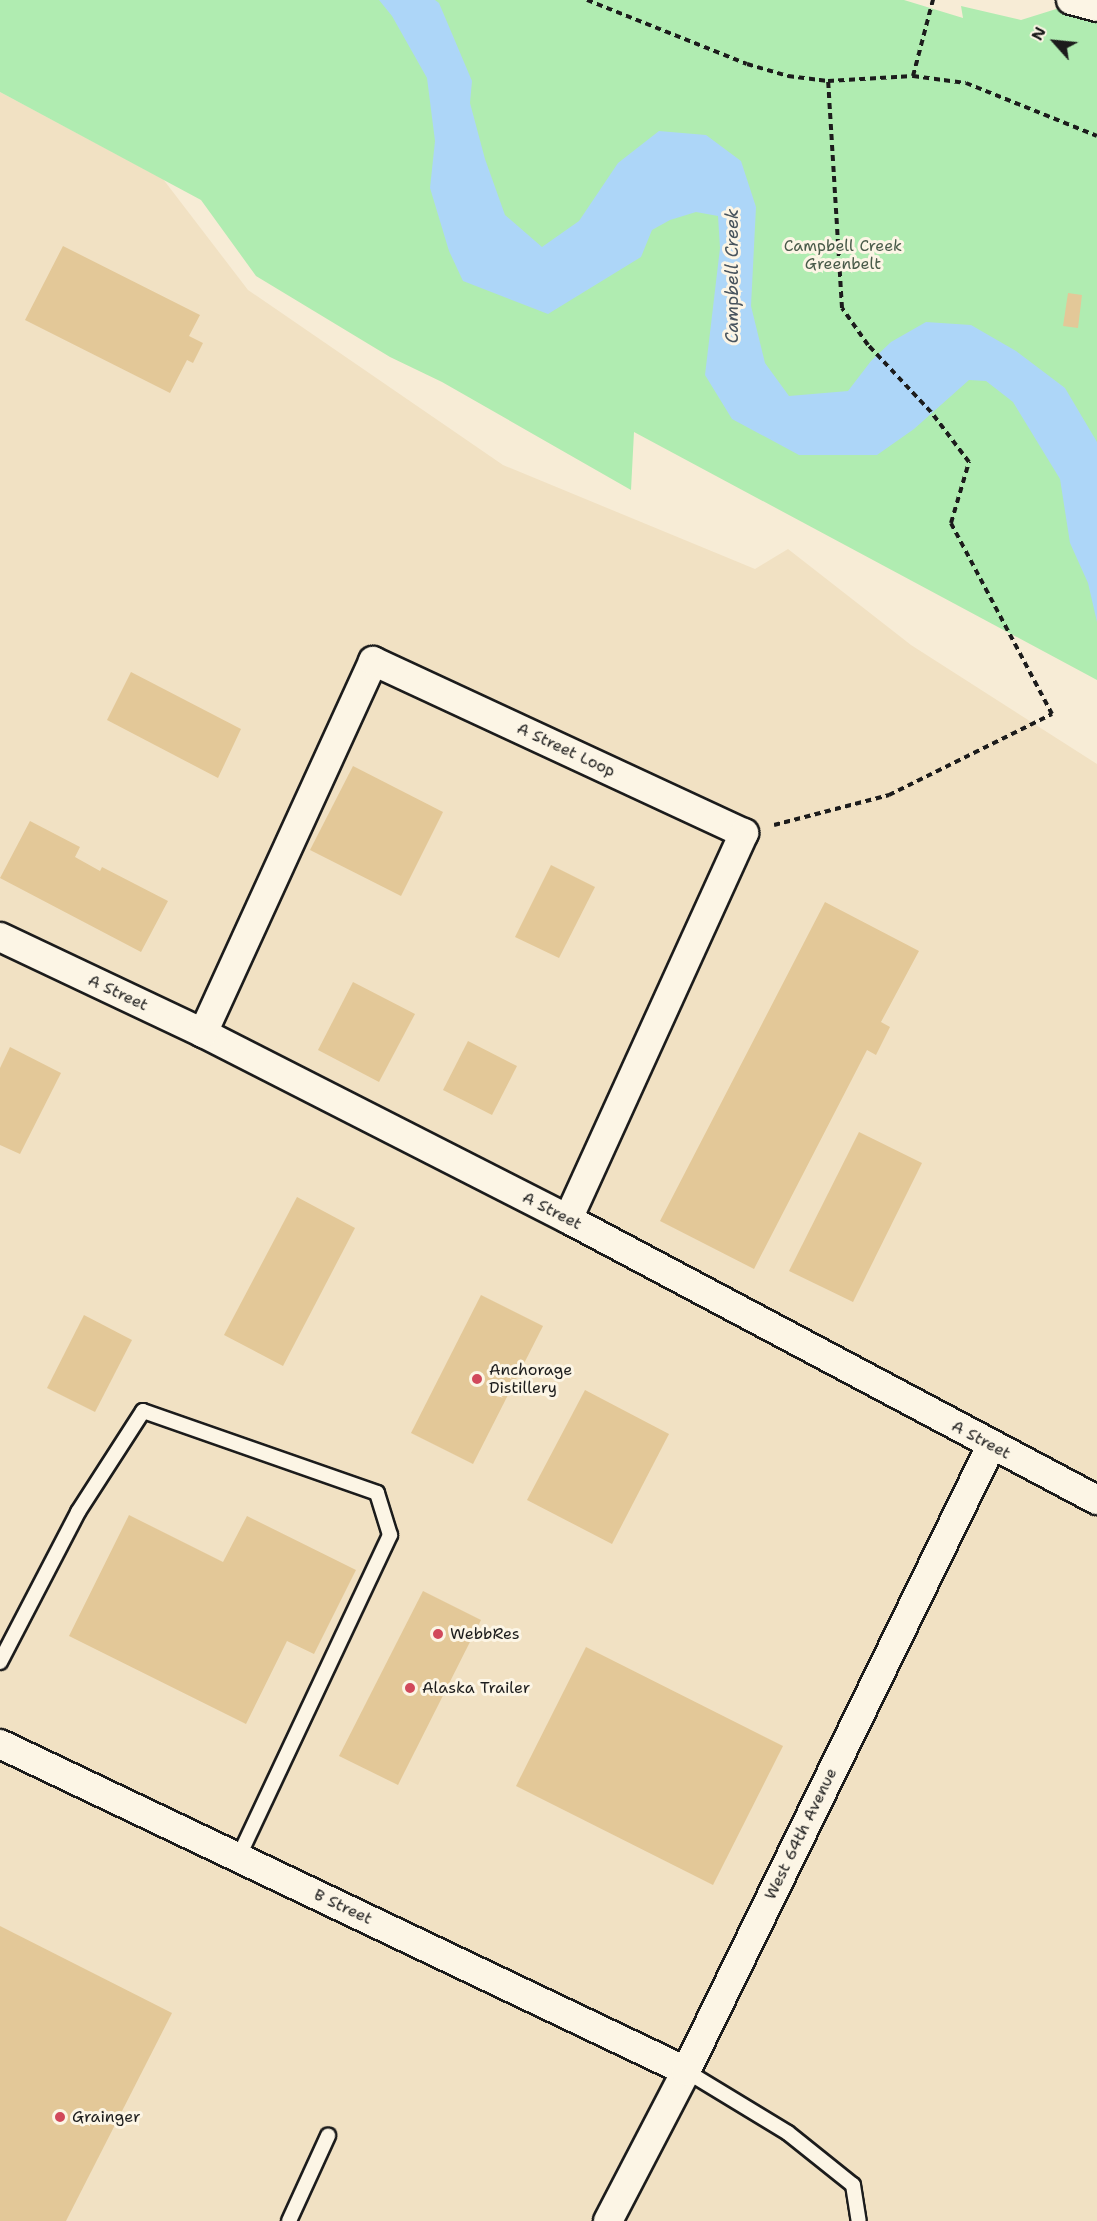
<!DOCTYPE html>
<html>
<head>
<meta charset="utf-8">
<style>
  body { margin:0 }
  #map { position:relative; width:1097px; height:2221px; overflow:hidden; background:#f7ecd6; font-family:"Shantell Sans",sans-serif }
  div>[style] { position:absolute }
  .built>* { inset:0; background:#f1e1c3 }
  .green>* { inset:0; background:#b0ecb1 }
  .water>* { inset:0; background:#add6f8 }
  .building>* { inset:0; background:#e3c898 }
  .path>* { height:4px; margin-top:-2px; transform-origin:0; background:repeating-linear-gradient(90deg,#1c1c1c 0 6px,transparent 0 10.5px) }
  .roads { filter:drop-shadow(2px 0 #1c1c1c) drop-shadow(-2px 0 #1c1c1c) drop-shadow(0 2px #1c1c1c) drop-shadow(0 -2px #1c1c1c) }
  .service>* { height:14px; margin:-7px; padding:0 7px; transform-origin:7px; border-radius:7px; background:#fcf5e5 }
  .minor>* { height:28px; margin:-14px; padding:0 14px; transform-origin:14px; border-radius:14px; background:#fcf5e5 }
  .dots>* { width:16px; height:16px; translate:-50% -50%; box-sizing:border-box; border:3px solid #fcf5e5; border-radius:50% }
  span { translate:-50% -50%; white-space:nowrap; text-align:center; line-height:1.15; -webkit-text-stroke:6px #fcf5e5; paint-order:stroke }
  .park-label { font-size:16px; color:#485a49 }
  .street-label { font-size:16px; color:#1c1c1c }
  .poi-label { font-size:16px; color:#1c1c1c }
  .left { translate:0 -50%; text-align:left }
  .water-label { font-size:18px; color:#48545e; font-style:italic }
  .north { position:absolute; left:1025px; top:12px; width:60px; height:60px; -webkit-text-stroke:4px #fcf5e5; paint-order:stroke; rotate:297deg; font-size:16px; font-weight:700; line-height:24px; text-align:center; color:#1c1c1c }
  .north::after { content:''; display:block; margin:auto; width:21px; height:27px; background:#1c1c1c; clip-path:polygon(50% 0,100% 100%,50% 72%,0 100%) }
</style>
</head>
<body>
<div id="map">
  <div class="built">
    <div style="clip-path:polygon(0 92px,163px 179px,248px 290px,503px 465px,755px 569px,788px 549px,911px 645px,1097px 764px,1097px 2221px,0 2221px)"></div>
  </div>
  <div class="green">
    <div style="clip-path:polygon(0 0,904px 0,963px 18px,961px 6px,1021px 20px,1085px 0,1097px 0,1097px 680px,634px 432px,631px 490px,442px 382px,390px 357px,256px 276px,201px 200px,0 92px)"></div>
  </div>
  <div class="water">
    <div style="clip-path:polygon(379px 0,435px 0,439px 3px,472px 81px,470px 103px,485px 159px,505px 215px,542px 247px,579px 221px,618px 163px,659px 131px,706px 135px,741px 161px,756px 207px,751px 306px,765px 363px,789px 396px,848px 391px,871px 361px,891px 342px,926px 322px,971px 325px,1016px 351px,1065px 388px,1097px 442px,1097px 622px,1088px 583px,1070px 543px,1060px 479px,1013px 402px,986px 381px,969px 380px,914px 429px,877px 455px,799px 455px,732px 419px,705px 375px,720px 248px,718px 216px,696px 212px,670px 220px,652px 230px,641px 257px,548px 314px,463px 281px,449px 251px,430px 188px,435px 141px,427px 78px,392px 16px)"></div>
  </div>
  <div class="building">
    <div style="clip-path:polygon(63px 246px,200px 315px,189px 336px,203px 343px,193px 363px,187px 360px,170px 393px,25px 320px)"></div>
    <div style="clip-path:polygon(1068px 293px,1082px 295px,1078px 328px,1063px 326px)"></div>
    <div style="clip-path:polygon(131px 672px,241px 729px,218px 778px,107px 720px)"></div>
    <div style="clip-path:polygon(353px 766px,443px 812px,401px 896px,310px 850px)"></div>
    <div style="clip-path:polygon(30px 821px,80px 847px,75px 857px,100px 871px,102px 867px,168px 901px,141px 952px,0 878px)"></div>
    <div style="clip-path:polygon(551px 865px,595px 887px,559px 958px,515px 937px)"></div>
    <div style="clip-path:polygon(825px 902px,919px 951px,881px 1022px,890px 1027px,876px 1055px,867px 1050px,754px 1269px,660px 1221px)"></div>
    <div style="clip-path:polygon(353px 982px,415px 1014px,379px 1082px,318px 1050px)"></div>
    <div style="clip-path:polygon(468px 1041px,517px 1066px,492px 1115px,443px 1090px)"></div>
    <div style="clip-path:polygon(10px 1047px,61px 1073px,20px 1154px,0 1145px,0 1068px)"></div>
    <div style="clip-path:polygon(859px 1132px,922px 1163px,853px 1302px,789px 1271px)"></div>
    <div style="clip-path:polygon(297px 1197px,355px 1228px,283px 1366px,224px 1335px)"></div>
    <div style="clip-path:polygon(481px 1295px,543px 1326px,473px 1464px,411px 1433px)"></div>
    <div style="clip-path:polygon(84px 1315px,132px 1340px,95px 1412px,47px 1388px)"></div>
    <div style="clip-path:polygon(585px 1390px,669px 1434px,612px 1544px,527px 1500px)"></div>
    <div style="clip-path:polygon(129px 1515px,223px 1562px,247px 1516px,356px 1570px,314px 1654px,287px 1641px,246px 1724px,69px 1636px)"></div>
    <div style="clip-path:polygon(423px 1591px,481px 1620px,398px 1785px,339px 1756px)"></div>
    <div style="clip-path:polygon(586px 1647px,783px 1746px,713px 1885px,516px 1786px)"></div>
    <div style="clip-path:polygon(0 1926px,172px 2013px,66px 2221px,0 2221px)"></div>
  </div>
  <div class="path">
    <div style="left:587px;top:0;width:172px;rotate:21.8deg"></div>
    <div style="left:747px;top:64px;width:43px;rotate:16.3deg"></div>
    <div style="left:788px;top:76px;width:40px;rotate:7.1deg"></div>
    <div style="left:828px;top:81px;width:85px;rotate:-3.4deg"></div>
    <div style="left:913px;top:76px;width:53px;rotate:7.5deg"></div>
    <div style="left:966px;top:83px;width:141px;rotate:22deg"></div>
    <div style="left:913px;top:76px;width:79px;rotate:-75.3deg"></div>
    <div style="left:774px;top:825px;width:119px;rotate:-14.6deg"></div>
    <div style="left:889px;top:795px;width:182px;rotate:-26.4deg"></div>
    <div style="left:1052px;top:714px;width:216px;rotate:-117.9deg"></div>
    <div style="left:951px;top:523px;width:64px;rotate:-73.6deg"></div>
    <div style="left:969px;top:462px;width:63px;rotate:-127.2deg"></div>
    <div style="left:931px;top:412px;width:92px;rotate:-133.2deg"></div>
    <div style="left:868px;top:345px;width:45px;rotate:-125.1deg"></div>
    <div style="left:842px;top:308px;width:227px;rotate:-93.5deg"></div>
  </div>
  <div class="roads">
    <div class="service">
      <div style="left:0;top:1662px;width:169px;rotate:-62.5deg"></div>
      <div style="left:78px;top:1512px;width:120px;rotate:-57.2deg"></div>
      <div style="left:143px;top:1411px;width:248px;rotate:19.3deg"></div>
      <div style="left:377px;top:1493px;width:44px;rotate:72.8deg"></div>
      <div style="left:390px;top:1535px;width:357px;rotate:115.2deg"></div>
      <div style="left:686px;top:2071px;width:119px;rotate:31.3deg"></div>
      <div style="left:788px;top:2133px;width:83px;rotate:38.7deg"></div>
      <div style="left:853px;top:2185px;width:36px;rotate:81deg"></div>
      <div style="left:289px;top:2221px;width:94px;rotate:-65.4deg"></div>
    </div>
    <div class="minor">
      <div style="left:1071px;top:0;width:27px;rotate:15deg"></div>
      <div style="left:0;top:937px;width:225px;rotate:25.3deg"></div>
      <div style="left:203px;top:1033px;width:410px;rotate:27deg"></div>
      <div style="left:568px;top:1219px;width:599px;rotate:27.98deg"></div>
      <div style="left:203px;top:1033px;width:409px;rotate:-65.4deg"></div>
      <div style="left:373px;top:661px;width:409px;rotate:24.9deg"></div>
      <div style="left:744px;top:833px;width:424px;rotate:114.5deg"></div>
      <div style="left:0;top:1744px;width:760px;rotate:25.49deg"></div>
      <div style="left:608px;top:2221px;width:169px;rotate:-62.5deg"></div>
      <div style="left:686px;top:2071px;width:695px;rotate:-63.99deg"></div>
    </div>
  </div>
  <div class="dots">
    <div style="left:477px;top:1379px;background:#d1495b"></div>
    <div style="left:438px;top:1634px;background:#d1495b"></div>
    <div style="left:410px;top:1688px;background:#d1495b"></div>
    <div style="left:60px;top:2117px;background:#d1495b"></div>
  </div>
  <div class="park-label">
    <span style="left:843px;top:255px">Campbell Creek<br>Greenbelt</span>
  </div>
  <div class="street-label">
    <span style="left:566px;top:750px;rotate:25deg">A Street Loop</span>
    <span style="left:118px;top:993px;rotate:25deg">A Street</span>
    <span style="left:552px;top:1211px;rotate:27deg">A Street</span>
    <span style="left:981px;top:1440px;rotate:28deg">A Street</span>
    <span style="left:801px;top:1834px;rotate:-64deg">West 64th Avenue</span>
    <span style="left:343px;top:1907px;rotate:25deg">B Street</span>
  </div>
  <div class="poi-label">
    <span class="left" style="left:489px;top:1379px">Anchorage<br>Distillery</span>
    <span class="left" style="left:450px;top:1634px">WebbRes</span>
    <span class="left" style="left:422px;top:1688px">Alaska Trailer</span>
    <span class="left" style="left:72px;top:2117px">Grainger</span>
  </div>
  <div class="water-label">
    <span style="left:732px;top:276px;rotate:-90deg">Campbell Creek</span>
  </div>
  <div class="north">N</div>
</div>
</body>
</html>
